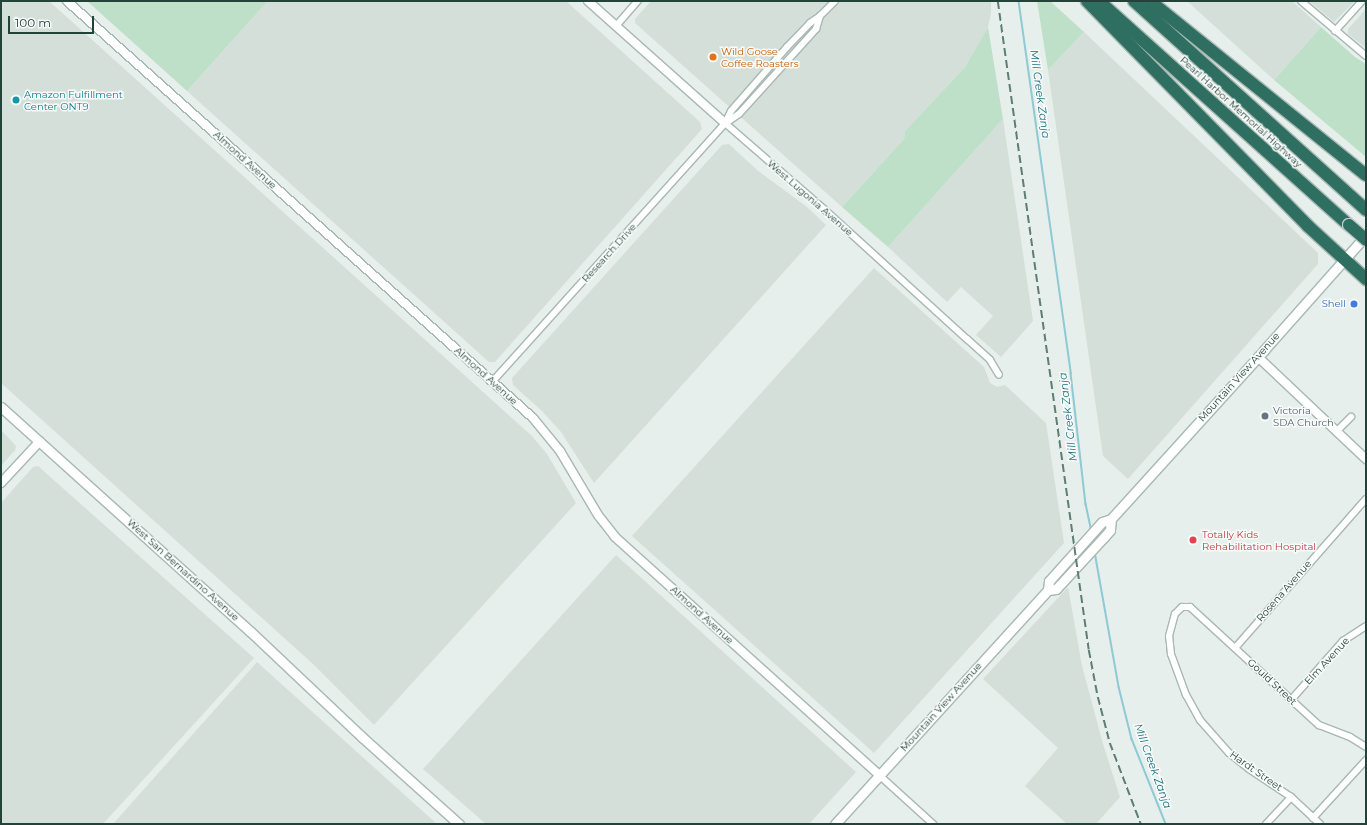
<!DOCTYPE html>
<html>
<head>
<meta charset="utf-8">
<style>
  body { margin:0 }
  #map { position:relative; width:1367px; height:825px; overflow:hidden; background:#e6efeb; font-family:Montserrat,sans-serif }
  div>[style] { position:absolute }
  .built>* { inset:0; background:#d4dfda }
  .green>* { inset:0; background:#bfe0c8 }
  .stream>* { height:1.5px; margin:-0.75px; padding:0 0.75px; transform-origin:0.75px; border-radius:0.75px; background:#8ec9d4 }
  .roads { filter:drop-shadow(1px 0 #a8b8b2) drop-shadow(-1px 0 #a8b8b2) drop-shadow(0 1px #a8b8b2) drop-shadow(0 -1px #a8b8b2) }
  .minor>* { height:6px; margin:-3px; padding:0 3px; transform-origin:3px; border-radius:3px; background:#fff }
  .tertiary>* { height:8px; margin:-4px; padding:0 4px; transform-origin:4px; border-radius:4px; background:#fff }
  .secondary>* { height:9px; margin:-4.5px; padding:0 4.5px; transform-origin:4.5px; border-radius:4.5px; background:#fff }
  .motorway>* { height:12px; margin:-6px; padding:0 6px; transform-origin:6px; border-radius:6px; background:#2f6f62 }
  .rail>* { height:1.5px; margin-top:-0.75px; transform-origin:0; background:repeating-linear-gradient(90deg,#5f7d75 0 8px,transparent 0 12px) }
  .bridges { filter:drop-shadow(1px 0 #c2cac8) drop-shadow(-1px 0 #c2cac8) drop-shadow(0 1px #c2cac8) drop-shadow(0 -1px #c2cac8) }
  .motorway-bridge>* { height:12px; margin:-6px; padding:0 6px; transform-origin:6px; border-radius:6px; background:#2f6f62 }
  .dots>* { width:11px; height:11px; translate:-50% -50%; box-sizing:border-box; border:2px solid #f7fbf9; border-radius:50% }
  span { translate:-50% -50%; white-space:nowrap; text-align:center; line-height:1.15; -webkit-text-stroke:3px #f7fbf9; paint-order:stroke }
  .food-label { font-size:10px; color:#c56008 }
  .left { translate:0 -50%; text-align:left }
  .culture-label { font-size:10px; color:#0d838f }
  .street-label { font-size:10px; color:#24423a }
  .shop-label { font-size:10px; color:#366cbe }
  .right { translate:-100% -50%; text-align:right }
  .worship-label { font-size:10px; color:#5b616d }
  .health-label { font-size:10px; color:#be3a42 }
  .water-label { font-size:11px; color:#1c6f80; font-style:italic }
  .frame { position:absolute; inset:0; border:2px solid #24423a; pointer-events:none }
  .scale { position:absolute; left:8px; top:16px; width:86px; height:18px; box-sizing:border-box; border:2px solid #24423a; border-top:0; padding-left:5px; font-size:12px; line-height:14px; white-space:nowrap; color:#24423a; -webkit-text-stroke:3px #f7fbf9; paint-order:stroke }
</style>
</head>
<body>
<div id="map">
  <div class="built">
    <div style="clip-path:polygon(1px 1px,49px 1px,532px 436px,547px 454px,576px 503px,374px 725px,313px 664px,1px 383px)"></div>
    <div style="clip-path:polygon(268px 1px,566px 1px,700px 122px,702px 129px,495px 362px,489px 362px,187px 91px)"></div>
    <div style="clip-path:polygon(651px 1px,991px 1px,991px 13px,988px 27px,965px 67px,905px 131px,904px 139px,842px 207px,635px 23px,635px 19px)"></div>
    <div style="clip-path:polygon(1187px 1px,1292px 1px,1321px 27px,1274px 80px)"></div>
    <div style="clip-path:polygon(1309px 1px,1355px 1px,1334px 22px)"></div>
    <div style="clip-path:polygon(1366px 9px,1366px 48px,1348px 34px,1348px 29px)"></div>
    <div style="clip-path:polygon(1084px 32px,1318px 253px,1318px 264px,1128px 479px,1103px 456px,1048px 70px)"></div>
    <div style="clip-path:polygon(1003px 119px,1033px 321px,1001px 357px,976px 335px,993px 316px,961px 287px,947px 302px,888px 247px)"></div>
    <div style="clip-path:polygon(729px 144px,757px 170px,807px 207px,826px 225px,594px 483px,561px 432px,542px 411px,513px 385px,512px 378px,722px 145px)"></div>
    <div style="clip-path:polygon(874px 268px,984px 367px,990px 383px,997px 387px,1005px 385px,1046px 423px,1064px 543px,874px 753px,632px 536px)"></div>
    <div style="clip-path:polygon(1px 430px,16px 446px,15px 450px,1px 466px)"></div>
    <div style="clip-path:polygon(38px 466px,254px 658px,103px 824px,1px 824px,1px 503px,33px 467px)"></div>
    <div style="clip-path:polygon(616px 555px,856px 772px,809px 824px,486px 824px,423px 769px)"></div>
    <div style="clip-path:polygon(1068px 587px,1082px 666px,1103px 744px,1120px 797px,1096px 824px,1067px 824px,1025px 786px,1058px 748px,983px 679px)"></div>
    <div style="clip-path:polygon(257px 662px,437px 824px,113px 824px)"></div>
  </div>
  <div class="green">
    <div style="clip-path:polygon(87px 1px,268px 1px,187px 91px)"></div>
    <div style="clip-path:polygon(1037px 1px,1050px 1px,1084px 32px,1048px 70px)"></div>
    <div style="clip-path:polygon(988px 27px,1003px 119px,888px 247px,842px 207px,904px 139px,905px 131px,965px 67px)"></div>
    <div style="clip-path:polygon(1321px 27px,1355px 57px,1366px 64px,1366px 157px,1274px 80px)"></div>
  </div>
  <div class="stream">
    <div style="left:1019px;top:1px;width:376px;rotate:82deg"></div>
    <div style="left:1071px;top:373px;width:132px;rotate:83.5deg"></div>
    <div style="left:1086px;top:504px;width:25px;rotate:78deg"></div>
    <div style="left:1095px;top:552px;width:137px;rotate:79.9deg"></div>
    <div style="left:1119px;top:687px;width:54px;rotate:76deg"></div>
    <div style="left:1132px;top:739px;width:92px;rotate:68.2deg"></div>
  </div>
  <div class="roads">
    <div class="minor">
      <div style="left:1301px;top:1px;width:85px;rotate:40.2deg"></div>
      <div style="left:616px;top:26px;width:33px;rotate:-49deg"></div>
      <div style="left:1335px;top:31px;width:40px;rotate:-48deg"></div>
      <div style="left:725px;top:123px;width:133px;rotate:41deg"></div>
      <div style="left:825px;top:210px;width:192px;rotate:42.3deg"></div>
      <div style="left:967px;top:339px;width:31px;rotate:42deg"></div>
      <div style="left:990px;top:360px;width:17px;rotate:59deg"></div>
      <div style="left:726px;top:123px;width:16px;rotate:-35deg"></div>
      <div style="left:739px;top:114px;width:115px;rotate:-47.8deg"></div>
      <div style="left:816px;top:29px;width:14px;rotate:-73deg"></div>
      <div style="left:492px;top:382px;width:348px;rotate:-48deg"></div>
      <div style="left:725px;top:123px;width:13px;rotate:-63deg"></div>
      <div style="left:731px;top:111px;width:85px;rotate:-48.8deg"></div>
      <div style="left:787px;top:47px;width:33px;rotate:-46deg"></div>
      <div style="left:810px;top:23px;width:12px;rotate:-35deg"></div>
      <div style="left:820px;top:16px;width:21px;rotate:-45deg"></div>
      <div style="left:1337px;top:431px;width:20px;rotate:-45deg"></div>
      <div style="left:1235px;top:648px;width:198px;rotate:-48.7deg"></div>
      <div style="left:1291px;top:700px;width:79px;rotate:-48.6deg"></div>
      <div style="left:1343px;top:641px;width:27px;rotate:-33deg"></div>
      <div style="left:879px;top:775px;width:73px;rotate:42.2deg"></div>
      <div style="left:1313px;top:818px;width:79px;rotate:-47.6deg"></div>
      <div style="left:1266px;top:824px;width:37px;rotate:-47deg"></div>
      <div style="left:1320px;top:824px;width:40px;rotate:-137deg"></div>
      <div style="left:1291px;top:797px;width:50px;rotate:-146.3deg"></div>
      <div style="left:1249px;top:769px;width:26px;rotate:-141deg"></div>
      <div style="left:1229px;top:753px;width:44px;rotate:-131.3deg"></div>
      <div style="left:1200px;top:720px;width:29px;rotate:-119deg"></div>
      <div style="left:1186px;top:695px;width:44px;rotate:-110.1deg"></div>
      <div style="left:1171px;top:654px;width:18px;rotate:-96deg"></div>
      <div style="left:1169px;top:636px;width:23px;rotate:-75deg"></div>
      <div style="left:1175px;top:614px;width:10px;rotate:-45deg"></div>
      <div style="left:1182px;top:607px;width:8px"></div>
      <div style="left:1190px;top:607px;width:175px;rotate:42.5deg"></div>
      <div style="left:1319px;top:725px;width:33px;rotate:21deg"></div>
      <div style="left:1350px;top:737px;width:19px;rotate:32deg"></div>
    </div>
    <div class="tertiary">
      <div style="left:67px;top:1px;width:625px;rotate:41.82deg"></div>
      <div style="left:533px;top:418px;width:43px;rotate:50.7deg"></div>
      <div style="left:560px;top:451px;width:74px;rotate:59.3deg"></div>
      <div style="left:598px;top:515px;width:28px;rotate:52deg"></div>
      <div style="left:615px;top:537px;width:355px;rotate:42deg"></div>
      <div style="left:588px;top:1px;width:183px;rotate:41.7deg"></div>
      <div style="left:1258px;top:357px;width:149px;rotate:43.4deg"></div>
      <div style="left:1px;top:483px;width:57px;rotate:-47.1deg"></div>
    </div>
    <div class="secondary">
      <div style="left:1px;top:407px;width:336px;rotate:42deg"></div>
      <div style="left:251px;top:632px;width:153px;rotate:43.4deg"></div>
      <div style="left:362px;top:737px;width:130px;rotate:41.9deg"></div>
      <div style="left:1048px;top:590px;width:8px;rotate:-7deg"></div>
      <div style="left:1056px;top:589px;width:71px;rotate:-47.3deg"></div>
      <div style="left:1104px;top:537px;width:9px;rotate:-49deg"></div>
      <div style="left:1110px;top:530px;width:11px;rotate:-85deg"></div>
      <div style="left:835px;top:824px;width:316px;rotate:-47.7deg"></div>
      <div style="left:1048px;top:590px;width:9px;rotate:-84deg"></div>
      <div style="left:1049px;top:581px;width:79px;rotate:-48.1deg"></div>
      <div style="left:1102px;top:522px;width:9px;rotate:-18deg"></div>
      <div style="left:1111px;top:519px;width:228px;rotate:-47.8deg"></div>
      <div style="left:1264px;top:350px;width:154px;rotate:-48.4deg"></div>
    </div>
    <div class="motorway">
      <div style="left:1087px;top:1px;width:315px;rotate:45.5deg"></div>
      <div style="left:1308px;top:226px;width:79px;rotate:42.4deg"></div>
      <div style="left:1099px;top:1px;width:336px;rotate:41.9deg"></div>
      <div style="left:1134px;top:1px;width:312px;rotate:42deg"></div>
      <div style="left:1150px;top:1px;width:277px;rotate:38.9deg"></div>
    </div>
  </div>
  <div class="rail">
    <div style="left:998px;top:1px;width:655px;rotate:82.02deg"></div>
    <div style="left:1089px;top:650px;width:48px;rotate:79.2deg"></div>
    <div style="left:1098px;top:697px;width:48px;rotate:75.4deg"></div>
    <div style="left:1110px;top:743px;width:87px;rotate:69.1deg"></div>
  </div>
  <div class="bridges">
    <div class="motorway-bridge">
      <div style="left:1349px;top:225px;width:23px;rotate:41deg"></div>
    </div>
  </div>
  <div class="dots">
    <div style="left:713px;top:57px;background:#e8710a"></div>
    <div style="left:16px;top:100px;background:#0f9aa8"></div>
    <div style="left:1354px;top:304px;background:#3f7fe0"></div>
    <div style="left:1265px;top:416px;background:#6b7280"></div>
    <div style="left:1193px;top:540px;background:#e0444e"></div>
  </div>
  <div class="food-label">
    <span class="left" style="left:721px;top:57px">Wild Goose<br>Coffee Roasters</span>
  </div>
  <div class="culture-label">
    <span class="left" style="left:24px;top:100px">Amazon Fulfillment<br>Center ONT9</span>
  </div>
  <div class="street-label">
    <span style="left:1241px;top:112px;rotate:42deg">Pearl Harbor Memorial Highway</span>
    <span style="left:245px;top:160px;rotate:42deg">Almond Avenue</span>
    <span style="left:810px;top:198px;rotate:41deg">West Lugonia Avenue</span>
    <span style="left:609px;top:253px;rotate:-48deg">Research Drive</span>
    <span style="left:486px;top:376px;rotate:42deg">Almond Avenue</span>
    <span style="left:1239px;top:377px;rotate:-48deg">Mountain View Avenue</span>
    <span style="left:183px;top:570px;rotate:42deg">West San Bernardino Avenue</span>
    <span style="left:1284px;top:591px;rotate:-49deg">Rosena Avenue</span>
    <span style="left:702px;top:615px;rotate:42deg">Almond Avenue</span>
    <span style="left:1327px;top:661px;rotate:-47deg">Elm Avenue</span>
    <span style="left:1272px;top:682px;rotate:43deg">Gould Street</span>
    <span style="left:941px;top:707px;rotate:-48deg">Mountain View Avenue</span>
    <span style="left:1256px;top:771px;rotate:35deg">Hardt Street</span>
  </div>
  <div class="shop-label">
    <span class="right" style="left:1346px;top:304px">Shell</span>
  </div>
  <div class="worship-label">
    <span class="left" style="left:1273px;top:416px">Victoria<br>SDA Church</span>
  </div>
  <div class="health-label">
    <span class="left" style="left:1202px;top:540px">Totally Kids<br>Rehabilitation Hospital</span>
  </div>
  <div class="water-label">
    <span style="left:1040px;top:94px;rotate:82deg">Mill Creek Zanja</span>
    <span style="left:1068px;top:417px;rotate:-97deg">Mill Creek Zanja</span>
    <span style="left:1153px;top:766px;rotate:70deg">Mill Creek Zanja</span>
  </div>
  <div class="frame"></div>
  <div class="scale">100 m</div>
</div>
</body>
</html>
